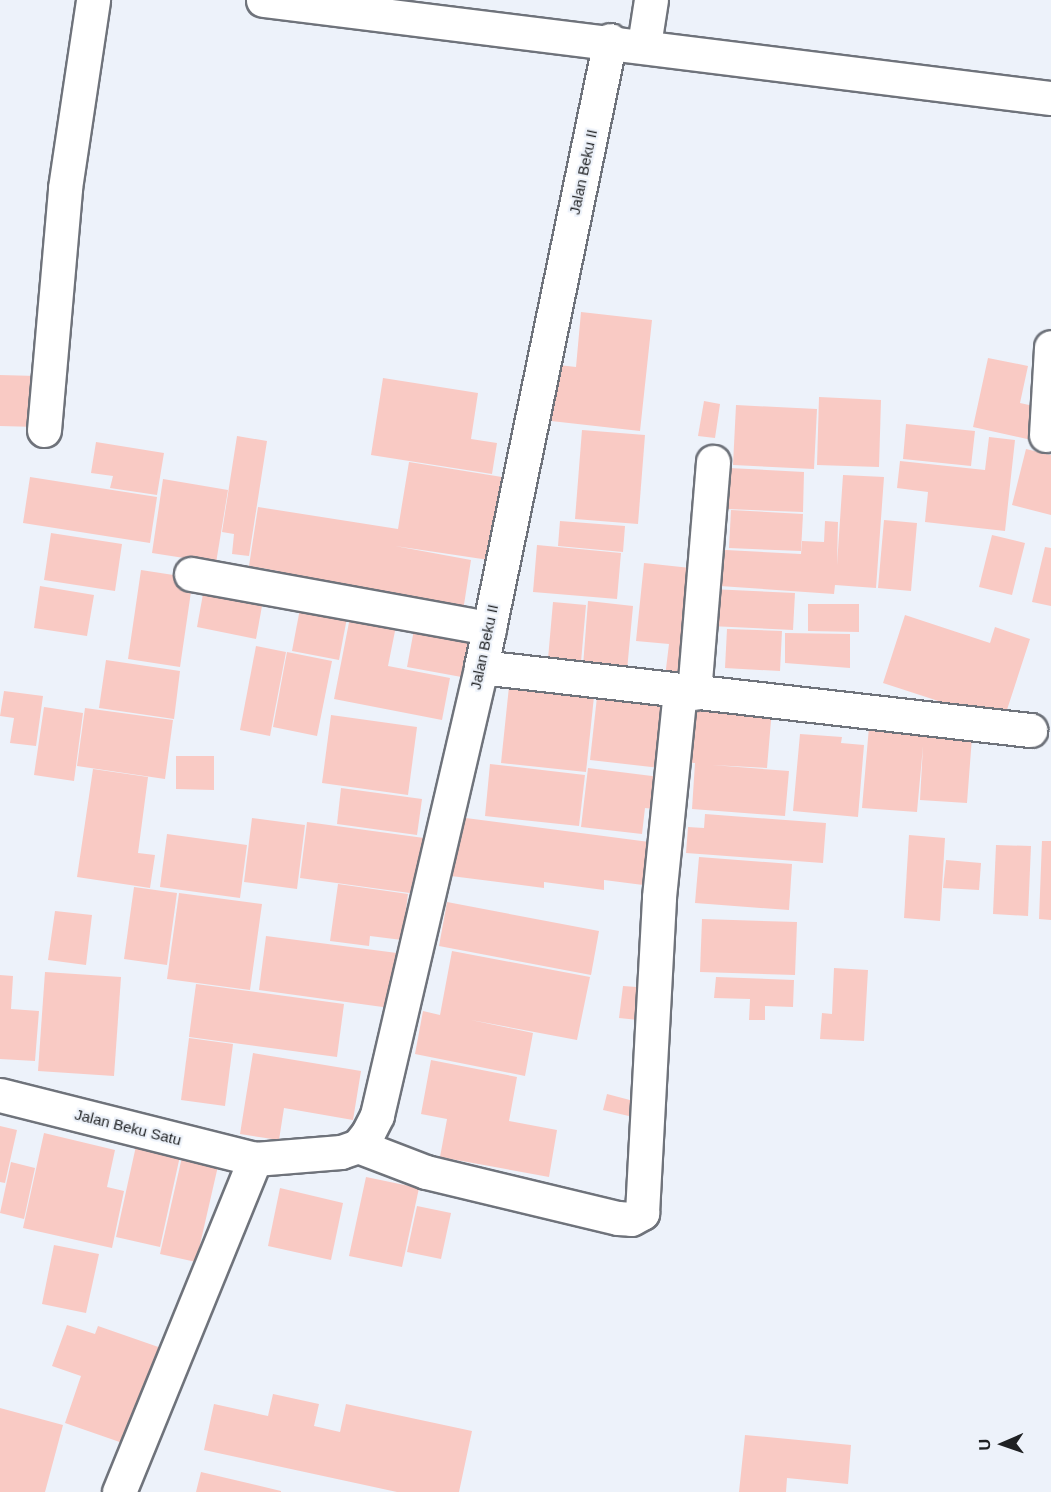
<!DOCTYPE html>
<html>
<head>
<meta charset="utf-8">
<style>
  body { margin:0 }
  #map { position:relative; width:1051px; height:1492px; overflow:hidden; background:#edf2fa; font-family:Helvetica,sans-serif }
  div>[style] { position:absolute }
  .building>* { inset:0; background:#f9cac4 }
  .roads { filter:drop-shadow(2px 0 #6f737b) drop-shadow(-2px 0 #6f737b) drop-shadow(0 2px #6f737b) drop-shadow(0 -2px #6f737b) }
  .minor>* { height:33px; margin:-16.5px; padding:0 16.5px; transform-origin:16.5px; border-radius:16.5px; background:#fff }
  span { translate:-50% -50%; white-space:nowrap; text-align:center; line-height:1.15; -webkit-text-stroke:4.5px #edf2fa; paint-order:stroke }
  .street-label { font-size:15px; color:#1f2123 }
  .north { position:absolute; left:973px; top:1414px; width:60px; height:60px; -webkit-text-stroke:4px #edf2fa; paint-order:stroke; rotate:268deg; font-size:16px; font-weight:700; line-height:24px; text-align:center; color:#1f2123 }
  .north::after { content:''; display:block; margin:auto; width:21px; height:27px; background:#1f2123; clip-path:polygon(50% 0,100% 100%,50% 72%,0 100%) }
</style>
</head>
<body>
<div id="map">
  <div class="building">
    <div style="clip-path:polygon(581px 312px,652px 320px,640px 431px,551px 421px,558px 365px,576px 367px)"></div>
    <div style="clip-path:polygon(988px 358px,1028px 366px,1020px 403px,1043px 408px,1036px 441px,973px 427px)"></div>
    <div style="clip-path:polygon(0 375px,37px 376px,37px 427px,0 426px)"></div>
    <div style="clip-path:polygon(383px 378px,478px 393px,471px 439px,497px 443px,492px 474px,371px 455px)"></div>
    <div style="clip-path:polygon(819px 397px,881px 400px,879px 467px,817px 465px)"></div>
    <div style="clip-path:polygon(704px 401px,720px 404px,715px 438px,698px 436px)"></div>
    <div style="clip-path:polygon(736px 405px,817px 409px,814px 469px,733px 465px)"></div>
    <div style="clip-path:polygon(906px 424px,975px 431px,971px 466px,903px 459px)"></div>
    <div style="clip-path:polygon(582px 430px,645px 435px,638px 524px,575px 519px)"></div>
    <div style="clip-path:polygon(237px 436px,267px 441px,249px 556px,232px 554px,234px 534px,222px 532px)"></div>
    <div style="clip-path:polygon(989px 437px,1015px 440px,1005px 531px,925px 522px,928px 492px,897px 488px,900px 461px,985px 470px)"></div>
    <div style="clip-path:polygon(96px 442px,164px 453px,157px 495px,110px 488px,113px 476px,91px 473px)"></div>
    <div style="clip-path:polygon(1026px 449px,1051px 455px,1051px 515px,1012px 505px)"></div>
    <div style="clip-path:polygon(409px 462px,502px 477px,489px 560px,395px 546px,471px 560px,463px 611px,276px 582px,278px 571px,249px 566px,258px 507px,398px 529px)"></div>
    <div style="clip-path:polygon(729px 468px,804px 472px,803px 512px,727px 509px)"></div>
    <div style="clip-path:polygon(843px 475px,884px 477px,876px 588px,835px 585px,834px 594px,705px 585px,707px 549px,801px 554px,802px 541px,824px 542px,825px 521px,838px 522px,837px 565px)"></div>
    <div style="clip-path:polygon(30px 477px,157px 497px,150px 543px,23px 523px)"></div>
    <div style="clip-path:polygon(163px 479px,228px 490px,216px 563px,152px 553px)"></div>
    <div style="clip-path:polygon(731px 510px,803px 514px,801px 551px,729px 548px)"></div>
    <div style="clip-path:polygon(884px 520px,917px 523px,911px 591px,878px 588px)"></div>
    <div style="clip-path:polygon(560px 521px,625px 526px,623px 552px,558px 546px)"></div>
    <div style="clip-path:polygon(51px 533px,122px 544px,115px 591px,44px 580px)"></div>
    <div style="clip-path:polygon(992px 535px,1025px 543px,1012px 595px,979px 587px)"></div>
    <div style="clip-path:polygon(537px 545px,621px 553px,617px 599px,533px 592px)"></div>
    <div style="clip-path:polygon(1045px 547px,1051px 548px,1051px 606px,1032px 602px)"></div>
    <div style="clip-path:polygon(644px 563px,700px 569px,689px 680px,665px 677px,669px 644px,636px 641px)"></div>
    <div style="clip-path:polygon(141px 570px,193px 578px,180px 667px,128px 659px)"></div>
    <div style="clip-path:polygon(205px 583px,264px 595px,256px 639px,197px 627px)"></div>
    <div style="clip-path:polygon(40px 586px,94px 595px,87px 636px,34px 628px)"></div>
    <div style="clip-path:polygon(711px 589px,795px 593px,793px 630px,710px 626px)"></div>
    <div style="clip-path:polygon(302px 598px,349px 607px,339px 660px,292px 651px)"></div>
    <div style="clip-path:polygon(588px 601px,633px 606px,627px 670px,583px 666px)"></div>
    <div style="clip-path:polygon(553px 602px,586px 605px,581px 662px,548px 659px)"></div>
    <div style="clip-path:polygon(808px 604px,859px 604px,859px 632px,808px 631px)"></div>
    <div style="clip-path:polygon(352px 607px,398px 616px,388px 666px,450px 678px,442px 720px,334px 699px)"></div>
    <div style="clip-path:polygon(905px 615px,990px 643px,995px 627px,1030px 639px,1003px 722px,883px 683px)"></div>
    <div style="clip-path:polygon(416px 619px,476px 631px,467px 678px,407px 667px)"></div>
    <div style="clip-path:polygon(727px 629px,782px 631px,780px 671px,725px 668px)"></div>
    <div style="clip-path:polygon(785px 633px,850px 634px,850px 668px,785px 663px)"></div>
    <div style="clip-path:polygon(256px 646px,286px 652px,270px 736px,240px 730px)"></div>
    <div style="clip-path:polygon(287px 652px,332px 661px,317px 736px,273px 727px)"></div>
    <div style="clip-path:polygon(106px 660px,180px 671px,174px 719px,99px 708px)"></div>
    <div style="clip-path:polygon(510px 677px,595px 687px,586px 772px,501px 763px)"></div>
    <div style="clip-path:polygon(598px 688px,677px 697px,669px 769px,590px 760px)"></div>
    <div style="clip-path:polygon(4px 691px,43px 696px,36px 746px,10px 743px,14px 718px,0 716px)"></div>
    <div style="clip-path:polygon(683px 703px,772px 709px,767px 768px,712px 765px,789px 771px,785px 816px,692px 809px,695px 763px,678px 762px)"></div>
    <div style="clip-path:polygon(44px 707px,83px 713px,74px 781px,34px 775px)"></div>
    <div style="clip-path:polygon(85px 708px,173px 720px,165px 779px,77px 766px)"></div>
    <div style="clip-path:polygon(331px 715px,417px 727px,408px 795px,322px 783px)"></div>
    <div style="clip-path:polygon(869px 727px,972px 737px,967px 803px,920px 800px,923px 746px,917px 812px,862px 808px)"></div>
    <div style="clip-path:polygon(800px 734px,842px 737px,841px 743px,864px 745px,858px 817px,793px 811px)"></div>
    <div style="clip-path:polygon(176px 756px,214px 756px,214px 790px,176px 789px)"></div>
    <div style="clip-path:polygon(490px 764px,585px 775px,579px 826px,485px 816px)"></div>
    <div style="clip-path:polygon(588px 768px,668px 778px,664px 810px,645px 808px,642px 834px,581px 827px)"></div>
    <div style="clip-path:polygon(93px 769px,148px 777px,138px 853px,155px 855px,150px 888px,77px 877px)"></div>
    <div style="clip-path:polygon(341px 788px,422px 799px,417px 835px,337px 824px)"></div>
    <div style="clip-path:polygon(705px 814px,826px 823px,823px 863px,686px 853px,688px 827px,704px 828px)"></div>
    <div style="clip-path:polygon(458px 817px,657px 843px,651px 886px,604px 880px,604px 890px,544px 882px,544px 888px,451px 876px)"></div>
    <div style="clip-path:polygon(252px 818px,305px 825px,297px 889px,244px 882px)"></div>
    <div style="clip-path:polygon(307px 822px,424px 838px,417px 894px,300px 878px)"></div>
    <div style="clip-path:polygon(167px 834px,247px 845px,240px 898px,160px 887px)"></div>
    <div style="clip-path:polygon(909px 835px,945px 838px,940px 921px,904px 918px)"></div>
    <div style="clip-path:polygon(1042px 841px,1051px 841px,1051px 920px,1039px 919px)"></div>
    <div style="clip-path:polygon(996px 845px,1031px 846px,1028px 916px,993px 914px)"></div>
    <div style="clip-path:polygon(699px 857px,792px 864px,789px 910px,695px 903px)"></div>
    <div style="clip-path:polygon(946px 860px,981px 863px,979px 890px,943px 888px)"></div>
    <div style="clip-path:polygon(338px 884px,408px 894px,402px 940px,370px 936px,369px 946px,330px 941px)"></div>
    <div style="clip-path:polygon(134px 887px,177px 893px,167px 965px,124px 959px)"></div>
    <div style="clip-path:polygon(179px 893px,262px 904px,250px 990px,167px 979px)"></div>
    <div style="clip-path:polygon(447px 902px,599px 931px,591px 975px,439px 946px)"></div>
    <div style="clip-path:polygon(55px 911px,92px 915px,86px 965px,48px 960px)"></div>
    <div style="clip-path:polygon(702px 919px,797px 922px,795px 975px,700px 972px)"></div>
    <div style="clip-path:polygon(266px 936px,397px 953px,390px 1008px,259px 990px)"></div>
    <div style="clip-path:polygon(452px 951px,590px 977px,577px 1040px,471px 1020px,533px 1033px,525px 1076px,415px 1054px,423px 1011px,440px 1015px)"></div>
    <div style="clip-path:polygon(834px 968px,868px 970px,864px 1041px,820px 1039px,822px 1013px,832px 1014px)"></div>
    <div style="clip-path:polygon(45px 972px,121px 977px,114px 1076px,38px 1071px)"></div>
    <div style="clip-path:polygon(0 975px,13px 976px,11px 1009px,39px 1011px,35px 1061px,0 1059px)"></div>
    <div style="clip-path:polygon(716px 977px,794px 980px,793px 1007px,765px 1006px,765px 1020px,749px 1020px,750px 999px,714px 998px)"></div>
    <div style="clip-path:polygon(196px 984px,344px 1004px,337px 1057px,189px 1037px)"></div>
    <div style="clip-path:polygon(623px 986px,650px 988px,648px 1021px,619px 1018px)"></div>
    <div style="clip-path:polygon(189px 1038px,233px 1044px,225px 1106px,181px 1100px)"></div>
    <div style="clip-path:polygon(253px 1053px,361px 1071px,353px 1120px,284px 1108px,279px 1140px,240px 1134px)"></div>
    <div style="clip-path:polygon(431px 1060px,517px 1077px,509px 1121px,557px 1130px,549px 1177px,440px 1157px,447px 1119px,421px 1114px)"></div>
    <div style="clip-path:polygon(607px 1094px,649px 1105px,646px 1120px,603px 1110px)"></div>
    <div style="clip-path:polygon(0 1126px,17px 1130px,5px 1183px,0 1182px)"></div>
    <div style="clip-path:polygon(44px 1133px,115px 1150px,107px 1187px,124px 1191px,112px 1248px,23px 1228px)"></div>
    <div style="clip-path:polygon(136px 1146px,180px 1156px,160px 1247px,116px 1237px)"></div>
    <div style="clip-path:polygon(182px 1157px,218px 1166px,196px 1262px,160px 1254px)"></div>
    <div style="clip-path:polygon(11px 1162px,35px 1168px,24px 1219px,0 1213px)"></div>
    <div style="clip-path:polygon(366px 1177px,419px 1188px,402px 1267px,349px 1256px)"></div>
    <div style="clip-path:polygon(280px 1188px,343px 1203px,331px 1260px,268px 1246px)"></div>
    <div style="clip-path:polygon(417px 1206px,451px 1213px,441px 1259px,407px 1252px)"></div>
    <div style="clip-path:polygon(54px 1245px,99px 1254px,86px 1313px,42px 1304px)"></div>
    <div style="clip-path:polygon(67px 1325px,95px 1334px,98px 1326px,167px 1350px,134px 1447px,65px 1423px,81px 1376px,52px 1366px)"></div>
    <div style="clip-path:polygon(273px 1394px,319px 1404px,314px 1426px,340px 1432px,346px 1404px,472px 1431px,459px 1492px,397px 1492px,204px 1450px,214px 1404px,268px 1416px)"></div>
    <div style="clip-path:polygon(0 1408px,63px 1425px,45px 1492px,0 1492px)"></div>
    <div style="clip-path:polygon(745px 1435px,851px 1445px,848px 1484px,787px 1478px,786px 1492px,739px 1492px)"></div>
    <div style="clip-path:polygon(201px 1472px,281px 1491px,281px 1492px,196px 1492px)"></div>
  </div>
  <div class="roads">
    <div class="minor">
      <div style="left:263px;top:0;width:794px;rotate:7.09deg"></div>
      <div style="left:644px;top:45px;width:46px;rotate:-81.2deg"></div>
      <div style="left:44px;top:430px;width:243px;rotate:-85deg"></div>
      <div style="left:65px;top:188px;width:190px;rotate:-81.5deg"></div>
      <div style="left:1046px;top:435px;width:88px;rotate:-86.7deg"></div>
      <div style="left:191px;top:574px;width:303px;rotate:10.3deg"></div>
      <div style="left:481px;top:667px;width:553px;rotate:6.55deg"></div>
      <div style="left:694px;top:693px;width:232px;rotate:-85.3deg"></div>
      <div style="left:0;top:1095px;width:263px;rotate:14.1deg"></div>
      <div style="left:255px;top:1159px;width:86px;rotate:-4.7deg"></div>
      <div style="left:341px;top:1152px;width:18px;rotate:-19deg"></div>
      <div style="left:358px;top:1146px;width:16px;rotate:-52deg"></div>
      <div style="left:368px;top:1133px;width:20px;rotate:-63deg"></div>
      <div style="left:377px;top:1115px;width:460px;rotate:-76.9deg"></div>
      <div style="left:481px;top:667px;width:640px;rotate:-78.37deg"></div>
      <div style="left:358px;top:1146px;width:73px;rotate:20.9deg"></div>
      <div style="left:426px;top:1172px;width:197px;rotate:13.5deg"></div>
      <div style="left:618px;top:1218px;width:13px;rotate:4deg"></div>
      <div style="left:631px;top:1219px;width:13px;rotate:-29deg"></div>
      <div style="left:642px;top:1213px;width:316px;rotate:-86.9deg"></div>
      <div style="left:659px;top:897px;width:206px;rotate:-84.2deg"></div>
      <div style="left:119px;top:1492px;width:360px;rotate:-67.8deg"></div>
    </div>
  </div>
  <div class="street-label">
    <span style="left:583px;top:172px;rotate:-78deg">Jalan Beku II</span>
    <span style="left:484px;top:647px;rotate:-78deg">Jalan Beku II</span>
    <span style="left:128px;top:1127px;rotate:14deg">Jalan Beku Satu</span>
  </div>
  <div class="north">U</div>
</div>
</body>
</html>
